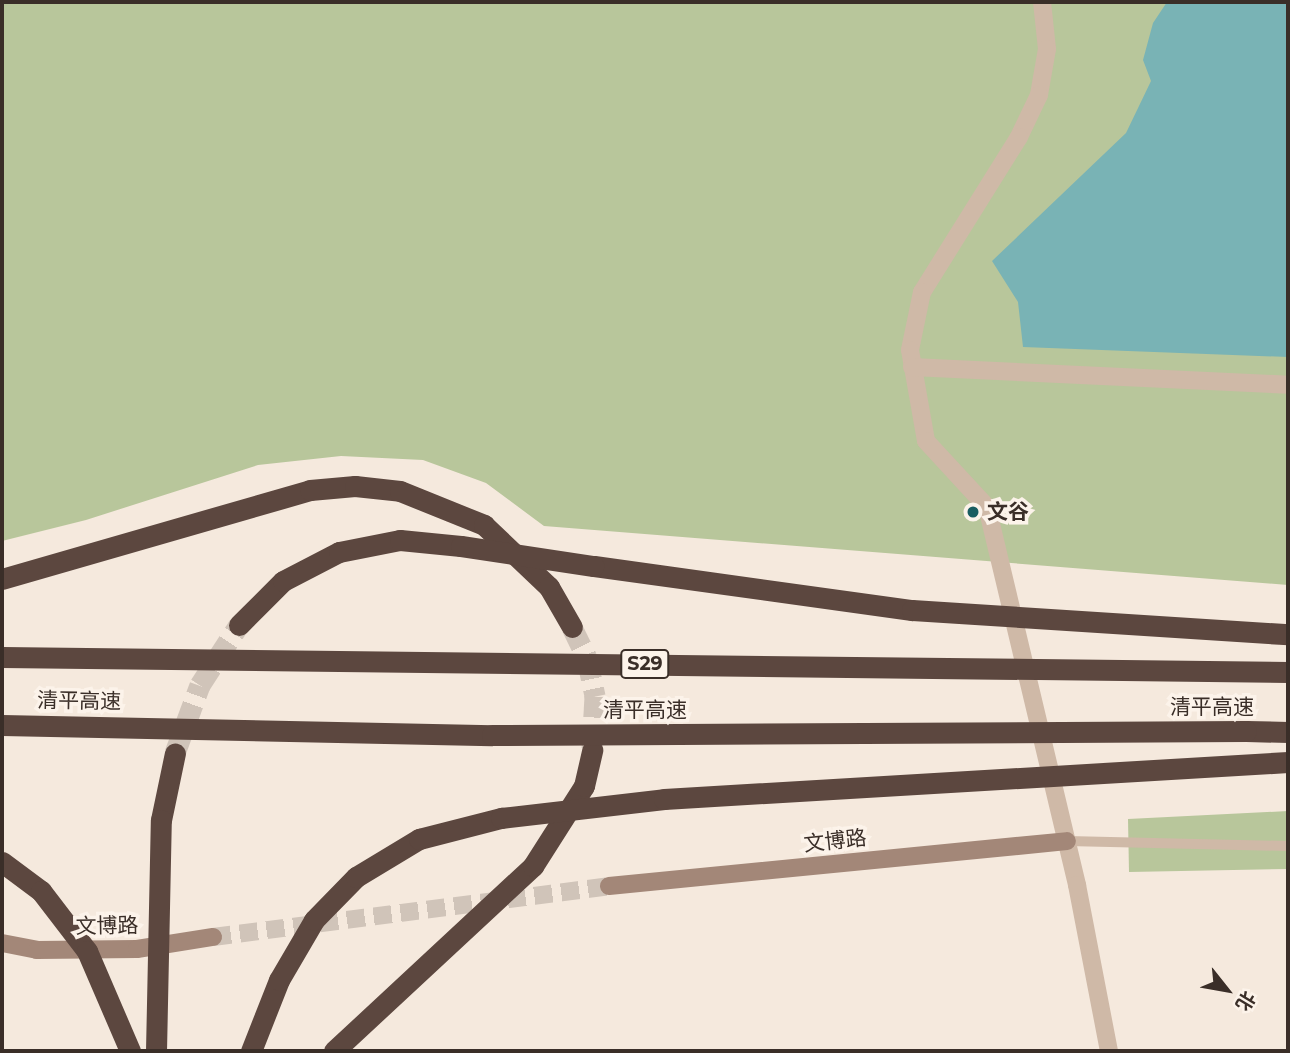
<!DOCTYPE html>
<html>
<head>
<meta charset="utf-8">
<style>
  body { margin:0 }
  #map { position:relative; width:1290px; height:1053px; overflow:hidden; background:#f5e9dd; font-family:Montserrat,"Noto Sans SC",sans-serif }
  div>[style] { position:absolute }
  .green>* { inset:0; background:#b8c69b }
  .water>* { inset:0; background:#79b3b5 }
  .secondary-tunnel>* { height:18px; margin-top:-9px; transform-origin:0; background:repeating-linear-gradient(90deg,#d0c4b9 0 18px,transparent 0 27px) }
  .highway-tunnel>* { height:21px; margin-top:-10.5px; transform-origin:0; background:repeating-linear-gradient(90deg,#d0c4b9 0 21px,transparent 0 31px) }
  .lane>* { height:10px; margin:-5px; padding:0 5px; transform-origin:5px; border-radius:5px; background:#cfb9a7 }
  .street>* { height:18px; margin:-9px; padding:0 9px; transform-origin:9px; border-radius:9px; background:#cfb9a7 }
  .secondary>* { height:18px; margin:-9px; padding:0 9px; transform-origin:9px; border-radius:9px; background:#a38778 }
  .highway>* { height:21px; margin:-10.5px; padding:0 10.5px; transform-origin:10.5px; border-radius:10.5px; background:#5c473f }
  .highway-bridge>* { height:21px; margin:-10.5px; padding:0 10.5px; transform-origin:10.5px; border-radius:10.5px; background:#5c473f }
  .dots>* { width:19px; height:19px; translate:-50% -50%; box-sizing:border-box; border:4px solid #fcf3ea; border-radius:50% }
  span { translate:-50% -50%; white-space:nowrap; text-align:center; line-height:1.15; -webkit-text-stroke:7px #fcf3ea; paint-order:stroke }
  .shield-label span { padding:2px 5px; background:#fcf3ea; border:2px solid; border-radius:5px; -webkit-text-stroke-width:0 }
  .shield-label { font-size:19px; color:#3a2e28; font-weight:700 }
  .poi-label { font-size:21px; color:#3a2e28; font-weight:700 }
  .left { translate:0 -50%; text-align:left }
  .street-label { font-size:21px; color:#3a2e28 }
  .frame { position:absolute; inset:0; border:4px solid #3a2e28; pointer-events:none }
  .north { position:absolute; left:1192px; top:955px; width:70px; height:70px; -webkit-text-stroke:5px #fcf3ea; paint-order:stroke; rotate:121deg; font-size:19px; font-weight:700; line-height:28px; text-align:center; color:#3a2e28 }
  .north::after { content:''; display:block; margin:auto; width:24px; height:32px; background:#3a2e28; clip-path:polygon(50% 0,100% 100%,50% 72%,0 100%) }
</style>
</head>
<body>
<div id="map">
  <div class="green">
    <div style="clip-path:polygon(2px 2px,1288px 2px,1288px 585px,544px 526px,486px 483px,423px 460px,341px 456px,258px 465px,86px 520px,2px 541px)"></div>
    <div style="clip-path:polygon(1288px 811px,1288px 869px,1129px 872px,1128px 819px)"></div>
  </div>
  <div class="water">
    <div style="clip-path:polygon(1167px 2px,1288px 2px,1288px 357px,1023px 347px,1018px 302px,992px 261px,1126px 133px,1151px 81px,1143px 60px,1153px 23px)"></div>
  </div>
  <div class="secondary-tunnel">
    <div style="left:213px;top:937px;width:399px;rotate:-7.3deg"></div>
  </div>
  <div class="highway-tunnel">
    <div style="left:572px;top:627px;width:34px;rotate:64deg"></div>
    <div style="left:587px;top:658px;width:39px;rotate:78deg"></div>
    <div style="left:595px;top:696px;width:54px;rotate:93.2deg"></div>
    <div style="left:175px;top:753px;width:72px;rotate:-69.8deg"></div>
    <div style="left:200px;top:685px;width:72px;rotate:-57deg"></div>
  </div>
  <div class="lane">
    <div style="left:1067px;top:841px;width:221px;rotate:1.3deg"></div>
  </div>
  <div class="street">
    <div style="left:1042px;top:2px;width:47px;rotate:83.9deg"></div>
    <div style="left:1047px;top:49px;width:47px;rotate:99.9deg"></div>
    <div style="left:1039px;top:95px;width:47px;rotate:115.5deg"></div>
    <div style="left:1019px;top:137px;width:183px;rotate:122deg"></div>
    <div style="left:922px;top:292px;width:59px;rotate:101.7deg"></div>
    <div style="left:910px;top:350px;width:92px;rotate:80deg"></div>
    <div style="left:926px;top:441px;width:90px;rotate:47.3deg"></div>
    <div style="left:987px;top:507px;width:389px;rotate:76.6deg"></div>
    <div style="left:1077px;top:885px;width:169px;rotate:79.1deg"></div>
    <div style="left:912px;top:367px;width:376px;rotate:2.7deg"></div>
  </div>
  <div class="secondary">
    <div style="left:609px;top:886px;width:460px;rotate:-5.6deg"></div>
    <div style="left:2px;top:943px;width:36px;rotate:11deg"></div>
    <div style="left:37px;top:950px;width:100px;rotate:-0.6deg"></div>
    <div style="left:137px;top:949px;width:77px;rotate:-9deg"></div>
  </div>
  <div class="highway">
    <div style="left:594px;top:566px;width:321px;rotate:7.9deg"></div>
    <div style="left:2px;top:579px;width:321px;rotate:-16.1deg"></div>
    <div style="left:310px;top:490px;width:45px;rotate:-5.1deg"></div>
    <div style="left:355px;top:486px;width:45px;rotate:6.3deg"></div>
    <div style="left:400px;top:491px;width:91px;rotate:22deg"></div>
    <div style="left:484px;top:525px;width:90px;rotate:43.6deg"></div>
    <div style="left:549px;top:587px;width:46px;rotate:60.1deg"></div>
    <div style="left:239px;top:625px;width:62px;rotate:-45deg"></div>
    <div style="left:283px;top:581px;width:63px;rotate:-27.4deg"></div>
    <div style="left:339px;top:552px;width:62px;rotate:-11.1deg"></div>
    <div style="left:400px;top:540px;width:61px;rotate:5.6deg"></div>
    <div style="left:1246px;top:731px;width:42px;rotate:1.4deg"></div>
    <div style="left:161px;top:820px;width:68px;rotate:-78.2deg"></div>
    <div style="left:2px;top:862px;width:49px;rotate:36.6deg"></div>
    <div style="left:251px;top:1051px;width:76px;rotate:-68.5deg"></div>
    <div style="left:279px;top:980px;width:69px;rotate:-59.7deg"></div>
    <div style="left:314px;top:920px;width:60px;rotate:-45.7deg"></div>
    <div style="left:356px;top:877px;width:74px;rotate:-31.1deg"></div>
    <div style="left:419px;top:839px;width:85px;rotate:-14.4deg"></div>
    <div style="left:334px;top:1051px;width:272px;rotate:-42.9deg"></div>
    <div style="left:533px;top:866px;width:95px;rotate:-57.5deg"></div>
    <div style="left:584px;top:786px;width:37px;rotate:-77deg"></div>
  </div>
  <div class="highway-bridge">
    <div style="left:461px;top:546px;width:134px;rotate:8.6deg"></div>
    <div style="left:912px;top:610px;width:377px;rotate:3.7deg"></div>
    <div style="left:2px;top:657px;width:1286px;rotate:0.67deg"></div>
    <div style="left:2px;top:725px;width:490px;rotate:1.2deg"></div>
    <div style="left:492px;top:735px;width:754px;rotate:-0.3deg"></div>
    <div style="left:501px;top:818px;width:164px;rotate:-6.6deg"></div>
    <div style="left:664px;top:799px;width:625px;rotate:-3.39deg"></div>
    <div style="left:41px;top:891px;width:76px;rotate:52.5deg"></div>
    <div style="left:87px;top:951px;width:109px;rotate:66.7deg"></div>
    <div style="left:156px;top:1051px;width:231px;rotate:-88.8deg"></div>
  </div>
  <div class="dots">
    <div style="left:973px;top:512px;background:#195d61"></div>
  </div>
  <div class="shield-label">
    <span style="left:645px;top:664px">S29</span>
  </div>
  <div class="poi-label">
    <span class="left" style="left:987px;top:512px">文谷</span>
  </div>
  <div class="street-label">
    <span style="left:79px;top:701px;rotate:1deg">清平高速</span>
    <span style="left:1212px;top:707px">清平高速</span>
    <span style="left:645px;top:710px">清平高速</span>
    <span style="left:835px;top:841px;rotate:-6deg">文博路</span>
    <span style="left:107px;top:926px;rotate:-1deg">文博路</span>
  </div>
  <div class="frame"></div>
  <div class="north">北</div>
</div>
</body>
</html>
